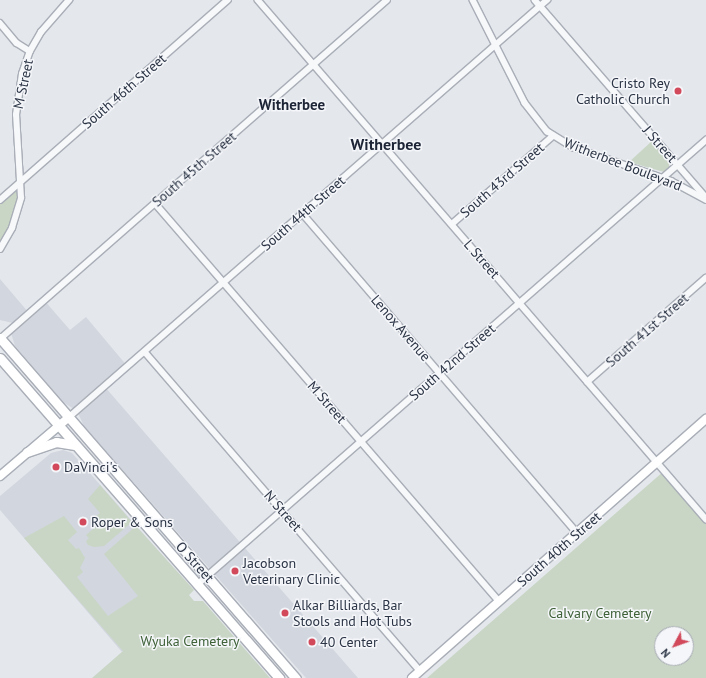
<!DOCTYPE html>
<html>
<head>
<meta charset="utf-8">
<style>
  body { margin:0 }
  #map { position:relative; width:706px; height:678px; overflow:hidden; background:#e4e7ec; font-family:"PT Sans",sans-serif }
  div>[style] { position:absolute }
  .built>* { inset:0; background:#d2d6de }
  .green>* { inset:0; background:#c9d6c5 }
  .roads { filter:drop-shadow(1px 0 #a9aeb7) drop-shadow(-1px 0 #a9aeb7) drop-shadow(0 1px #a9aeb7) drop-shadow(0 -1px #a9aeb7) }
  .minor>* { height:5.5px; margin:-2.75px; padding:0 2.75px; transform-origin:2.75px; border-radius:2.75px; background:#f7f8fa }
  .secondary>* { height:8px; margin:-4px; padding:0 4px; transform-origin:4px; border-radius:4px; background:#fff }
  .primary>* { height:9px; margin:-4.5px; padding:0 4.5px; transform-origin:4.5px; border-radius:4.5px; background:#fff }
  .dots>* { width:11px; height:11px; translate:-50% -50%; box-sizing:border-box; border:2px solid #f4f6f9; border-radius:50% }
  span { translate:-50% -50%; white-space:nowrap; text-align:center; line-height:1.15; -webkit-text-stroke:3px #f4f6f9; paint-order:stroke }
  .poi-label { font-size:14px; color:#2b3445 }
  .right { translate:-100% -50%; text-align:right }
  .left { translate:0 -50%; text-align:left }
  .street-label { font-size:14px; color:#2b3445 }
  .park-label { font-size:14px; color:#3f6138 }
  .neighbourhood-label { font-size:15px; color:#1d2536; font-weight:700 }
  .quarter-label { font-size:16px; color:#1d2536; font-weight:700 }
  .north { position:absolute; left:654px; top:626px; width:40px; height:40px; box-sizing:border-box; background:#f4f6f9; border:1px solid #a4a8b1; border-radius:50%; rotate:229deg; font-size:11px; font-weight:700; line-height:16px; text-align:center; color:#2b3445 }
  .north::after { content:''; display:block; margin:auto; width:14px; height:18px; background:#d1495b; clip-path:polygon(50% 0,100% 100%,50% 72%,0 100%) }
</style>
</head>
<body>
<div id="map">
  <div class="built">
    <div style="clip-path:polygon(0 279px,29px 313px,44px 300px,70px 330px,86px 317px,128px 367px,105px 387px,358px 678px,306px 678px,84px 426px,77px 411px,63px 402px,15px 346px,10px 330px,17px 324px,0 320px)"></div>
    <div style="clip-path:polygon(63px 450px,72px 453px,185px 581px,188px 594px,122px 652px,0 510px,0 496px,51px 453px)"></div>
  </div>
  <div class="green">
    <div style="clip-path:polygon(652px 141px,669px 161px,669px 167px,664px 172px,629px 162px)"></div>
    <div style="clip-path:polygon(20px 183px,20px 205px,0 249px,0 200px)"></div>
    <div style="clip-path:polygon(evenodd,664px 471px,706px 519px,706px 678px,427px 678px,664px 471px,662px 634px,686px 634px,686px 658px,662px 658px,662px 634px)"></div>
    <div style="clip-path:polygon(100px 485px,132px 522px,104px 546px,94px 547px,88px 545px,86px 541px,89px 538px,86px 535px,100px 523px,95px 517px,100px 513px,88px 499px)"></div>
    <div style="clip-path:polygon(64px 516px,77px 532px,68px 540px,76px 549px,79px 548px,85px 558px,80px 568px,83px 572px,77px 577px,108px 616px,138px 596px,104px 554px,136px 526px,194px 590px,189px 595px,194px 601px,203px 601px,270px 678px,92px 678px,123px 651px,24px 538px)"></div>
  </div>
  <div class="roads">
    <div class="minor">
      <div style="left:258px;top:0;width:686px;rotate:49.2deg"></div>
      <div style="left:473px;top:0;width:115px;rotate:63.2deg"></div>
      <div style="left:525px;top:103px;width:36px;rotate:52deg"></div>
      <div style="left:547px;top:131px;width:31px;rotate:32deg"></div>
      <div style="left:573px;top:147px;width:104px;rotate:19.1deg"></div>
      <div style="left:671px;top:181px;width:40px;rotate:28deg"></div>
      <div style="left:535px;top:0;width:259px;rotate:49.1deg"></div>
      <div style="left:0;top:23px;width:26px;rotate:50deg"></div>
      <div style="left:17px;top:43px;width:15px;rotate:32deg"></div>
      <div style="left:0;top:200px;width:303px;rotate:-41.3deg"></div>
      <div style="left:155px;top:203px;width:526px;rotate:49.16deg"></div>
      <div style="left:303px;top:214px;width:420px;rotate:49.3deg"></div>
      <div style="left:452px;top:224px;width:134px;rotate:-41.1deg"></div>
      <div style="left:0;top:249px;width:24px;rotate:-60deg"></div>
      <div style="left:12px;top:228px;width:31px;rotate:-73deg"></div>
      <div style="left:21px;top:198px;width:83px;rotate:-93.4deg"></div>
      <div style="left:16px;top:115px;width:41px;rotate:-81.7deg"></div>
      <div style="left:22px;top:74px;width:24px;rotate:-71deg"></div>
      <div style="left:30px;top:51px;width:22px;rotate:-60deg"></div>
      <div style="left:41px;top:32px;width:43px;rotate:-48.8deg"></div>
      <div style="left:0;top:339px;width:514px;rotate:-41.22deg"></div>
      <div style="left:145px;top:352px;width:421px;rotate:49.2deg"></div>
      <div style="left:587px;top:382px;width:158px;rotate:-41.2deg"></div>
      <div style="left:68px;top:418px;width:636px;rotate:-41.11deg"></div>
      <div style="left:198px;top:584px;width:675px;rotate:-41.15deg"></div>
    </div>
    <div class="secondary">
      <div style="left:0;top:476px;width:89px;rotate:-40.5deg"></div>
      <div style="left:412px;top:678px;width:392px;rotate:-41.4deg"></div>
    </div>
    <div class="primary">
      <div style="left:0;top:338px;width:451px;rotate:49deg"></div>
      <div style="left:0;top:358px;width:425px;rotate:48.9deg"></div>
      <div style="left:27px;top:452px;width:31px;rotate:-19deg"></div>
      <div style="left:56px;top:442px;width:19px;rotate:9deg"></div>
    </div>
  </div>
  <div class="dots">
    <div style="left:678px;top:91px;background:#d1495b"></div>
    <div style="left:56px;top:467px;background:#d1495b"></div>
    <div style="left:83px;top:522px;background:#d1495b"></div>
    <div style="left:235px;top:571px;background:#d1495b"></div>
    <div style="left:285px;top:613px;background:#d1495b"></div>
    <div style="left:312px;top:642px;background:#d1495b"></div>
  </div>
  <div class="poi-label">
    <span class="right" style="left:670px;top:91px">Cristo Rey<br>Catholic Church</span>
    <span class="left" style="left:64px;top:467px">DaVinci's</span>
    <span class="left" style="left:91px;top:522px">Roper &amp; Sons</span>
    <span class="left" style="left:243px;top:571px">Jacobson<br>Veterinary Clinic</span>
    <span class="left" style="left:293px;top:613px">Alkar Billiards, Bar<br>Stools and Hot Tubs</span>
    <span class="left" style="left:320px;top:642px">40 Center</span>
  </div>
  <div class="street-label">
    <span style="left:23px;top:84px;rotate:-78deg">M Street</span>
    <span style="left:124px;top:91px;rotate:-41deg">South 46th Street</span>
    <span style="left:660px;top:144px;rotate:49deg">J Street</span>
    <span style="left:623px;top:164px;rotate:21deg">Witherbee Boulevard</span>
    <span style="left:194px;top:169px;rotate:-41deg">South 45th Street</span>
    <span style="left:502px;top:180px;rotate:-41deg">South 43rd Street</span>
    <span style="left:303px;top:213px;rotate:-41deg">South 44th Street</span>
    <span style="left:482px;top:259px;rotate:49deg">L Street</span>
    <span style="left:401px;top:328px;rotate:49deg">Lenox Avenue</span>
    <span style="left:647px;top:330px;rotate:-41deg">South 41st Street</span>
    <span style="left:452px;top:362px;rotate:-41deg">South 42nd Street</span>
    <span style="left:327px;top:402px;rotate:49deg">M Street</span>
    <span style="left:283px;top:511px;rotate:49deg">N Street</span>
    <span style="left:559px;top:549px;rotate:-41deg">South 40th Street</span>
    <span style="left:195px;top:562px;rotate:48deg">O Street</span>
  </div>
  <div class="park-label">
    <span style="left:600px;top:613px">Calvary Cemetery</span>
    <span style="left:190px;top:641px">Wyuka Cemetery</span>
  </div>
  <div class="neighbourhood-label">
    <span style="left:292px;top:105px">Witherbee</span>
  </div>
  <div class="quarter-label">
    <span style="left:386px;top:144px">Witherbee</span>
  </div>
  <div class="north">N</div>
</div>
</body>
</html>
